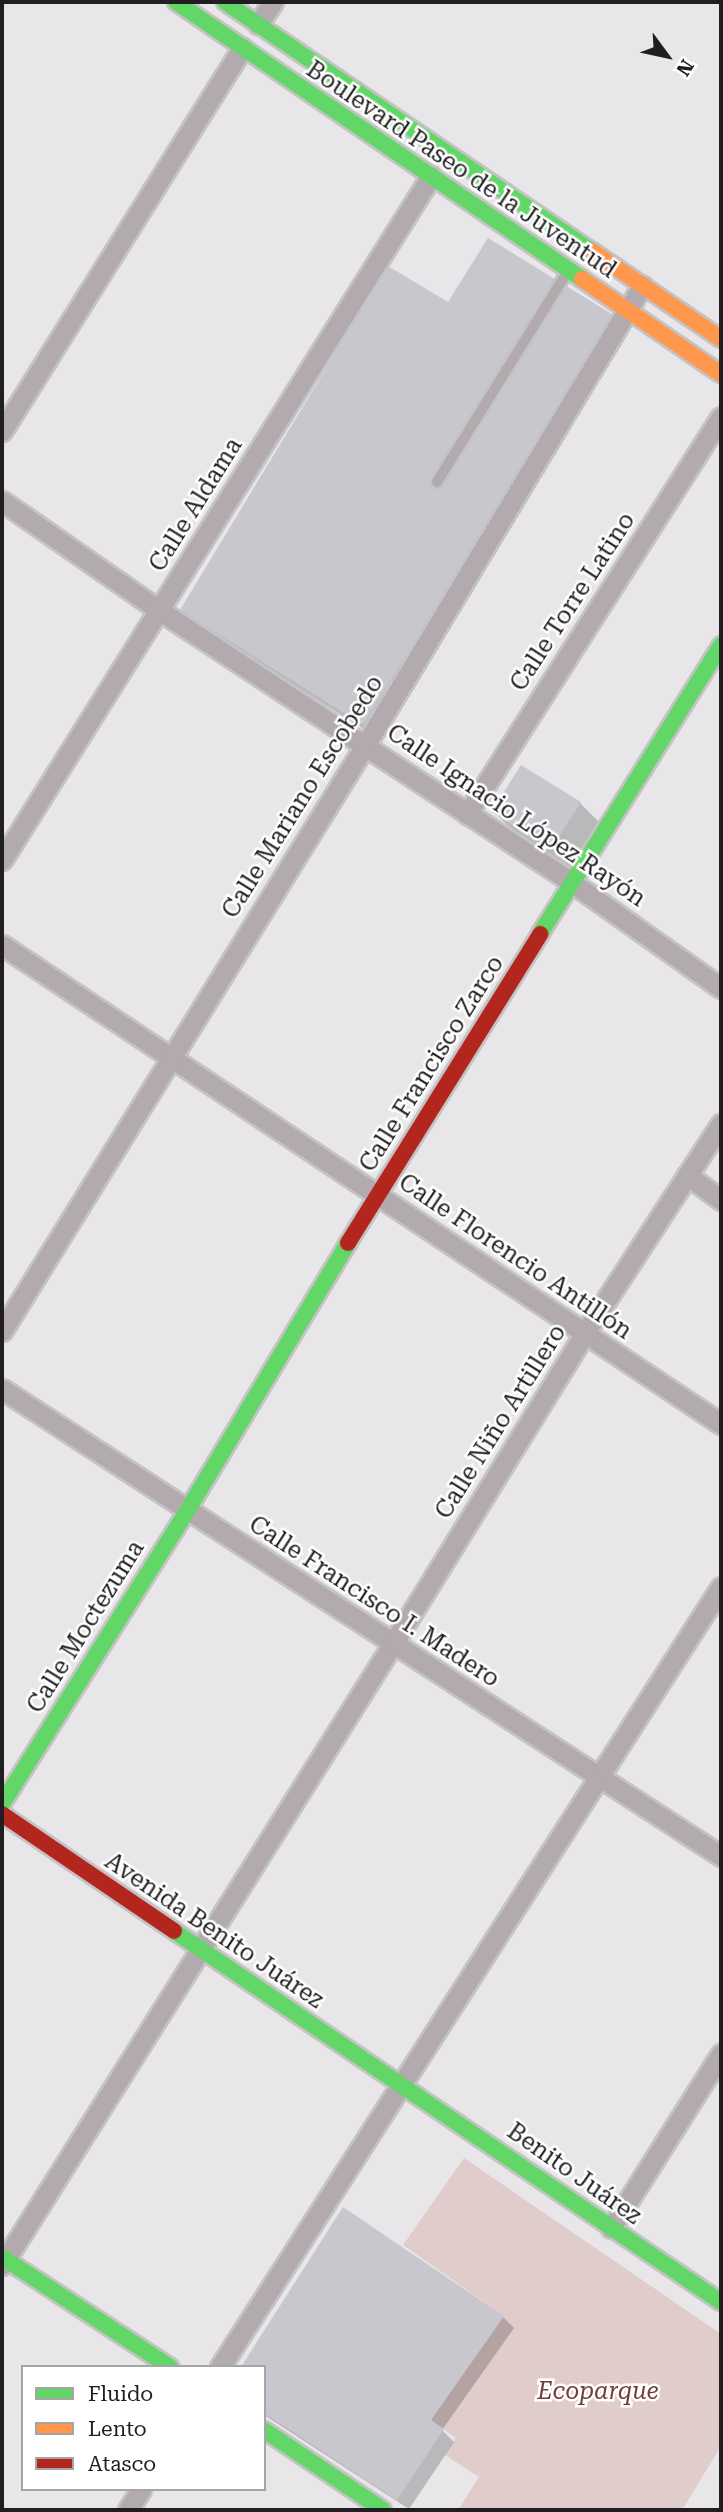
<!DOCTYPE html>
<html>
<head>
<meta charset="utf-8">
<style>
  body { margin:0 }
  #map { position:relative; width:723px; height:2512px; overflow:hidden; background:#e8e6e9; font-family:"Roboto Serif",serif }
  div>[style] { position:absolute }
  .green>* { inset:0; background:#e0cccb }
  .shadow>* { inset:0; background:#0003 }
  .building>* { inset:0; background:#c8c7ce }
  .roads { filter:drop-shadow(2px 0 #c4c3c4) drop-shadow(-2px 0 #c4c3c4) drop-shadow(0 2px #c4c3c4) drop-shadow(0 -2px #c4c3c4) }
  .lane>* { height:10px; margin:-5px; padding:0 5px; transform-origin:5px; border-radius:5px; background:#b2aaae }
  .street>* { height:19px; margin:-9.5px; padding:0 9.5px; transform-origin:9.5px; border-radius:9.5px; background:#b2aaae }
  .fast>* { height:16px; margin:-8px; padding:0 8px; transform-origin:8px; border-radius:8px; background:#63d668 }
  .slow>* { height:16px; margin:-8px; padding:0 8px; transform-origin:8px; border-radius:8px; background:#ff974d }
  .jam>* { height:16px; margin:-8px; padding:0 8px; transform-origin:8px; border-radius:8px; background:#b3261e }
  span { translate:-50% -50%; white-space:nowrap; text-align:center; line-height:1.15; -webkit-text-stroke:5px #fff; paint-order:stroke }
  .street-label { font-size:24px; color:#201e20 }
  .park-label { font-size:24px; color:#713e39; font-style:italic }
  .frame { position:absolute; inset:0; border:4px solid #201e20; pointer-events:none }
  .legend { position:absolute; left:21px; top:2365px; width:245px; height:126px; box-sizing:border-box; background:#fff; border:2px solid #a6a5a6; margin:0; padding:9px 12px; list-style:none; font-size:21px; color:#201e20 }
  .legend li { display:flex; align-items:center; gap:14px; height:35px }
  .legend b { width:35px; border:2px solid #a6a5a6 }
  .north { position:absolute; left:632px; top:21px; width:70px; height:70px; -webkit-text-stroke:5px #fff; paint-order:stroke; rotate:123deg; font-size:19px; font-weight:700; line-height:28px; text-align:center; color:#201e20 }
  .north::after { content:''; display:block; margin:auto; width:24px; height:32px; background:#201e20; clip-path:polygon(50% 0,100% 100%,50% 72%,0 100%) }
</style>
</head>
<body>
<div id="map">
  <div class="green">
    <div style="clip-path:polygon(464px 2158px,721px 2334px,721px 2446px,682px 2510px,458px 2510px,479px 2477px,445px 2455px,456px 2438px,431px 2420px,504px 2316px,403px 2245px)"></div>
  </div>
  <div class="shadow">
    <div style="clip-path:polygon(449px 305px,614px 318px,628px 332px,378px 738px,197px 624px,182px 610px)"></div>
    <div style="clip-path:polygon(580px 803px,600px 823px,572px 868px,514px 832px,493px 811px)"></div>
    <div style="clip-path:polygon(503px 2317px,514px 2328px,442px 2430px,454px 2442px,409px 2509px,264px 2415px,264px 2367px)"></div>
  </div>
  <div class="building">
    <div style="clip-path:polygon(488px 238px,615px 316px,363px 725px,180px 610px,388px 266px,448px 302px)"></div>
    <div style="clip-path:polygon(521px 765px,581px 802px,551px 849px,491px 812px)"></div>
    <div style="clip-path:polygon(343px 2207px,504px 2316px,431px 2420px,444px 2429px,397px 2500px,264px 2413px,264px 2367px,241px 2367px)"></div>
  </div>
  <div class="roads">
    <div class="lane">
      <div style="left:437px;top:482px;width:247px;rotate:-58.2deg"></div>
    </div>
    <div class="street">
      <div style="left:258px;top:24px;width:27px;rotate:-56deg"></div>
      <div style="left:2px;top:431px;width:452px;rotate:-57.9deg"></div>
      <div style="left:2px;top:501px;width:191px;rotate:34.8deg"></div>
      <div style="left:159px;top:610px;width:497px;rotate:33.4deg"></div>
      <div style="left:574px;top:884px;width:180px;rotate:35.3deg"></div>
      <div style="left:467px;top:814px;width:471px;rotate:-57.4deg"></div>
      <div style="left:2px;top:860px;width:807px;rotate:-57.9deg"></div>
      <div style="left:2px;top:945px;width:864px;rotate:33.67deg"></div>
      <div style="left:687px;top:1175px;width:42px;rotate:36.3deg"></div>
      <div style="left:2px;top:1331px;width:691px;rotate:-58.2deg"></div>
      <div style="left:366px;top:744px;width:535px;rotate:-58.93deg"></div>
      <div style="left:2px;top:1389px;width:857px;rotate:33deg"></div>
      <div style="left:611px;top:2228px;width:206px;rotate:-57.7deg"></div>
      <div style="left:2px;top:2265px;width:736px;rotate:-57.82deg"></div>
      <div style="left:394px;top:1642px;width:362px;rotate:-58.3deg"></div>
      <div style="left:584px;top:1334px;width:251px;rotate:-56.9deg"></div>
      <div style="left:220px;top:2367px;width:927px;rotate:-57.29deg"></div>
      <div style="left:128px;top:2510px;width:25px;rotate:-58deg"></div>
    </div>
    <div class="fast">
      <div style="left:176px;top:2px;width:491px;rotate:34.3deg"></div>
      <div style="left:225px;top:2px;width:443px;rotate:34.2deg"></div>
      <div style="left:540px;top:934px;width:341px;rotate:-57.9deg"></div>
      <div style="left:2px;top:1804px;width:347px;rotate:-57.7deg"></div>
      <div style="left:187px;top:1511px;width:313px;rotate:-59deg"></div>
      <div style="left:174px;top:1931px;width:661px;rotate:34.15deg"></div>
      <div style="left:2px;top:2257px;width:201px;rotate:33.2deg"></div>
      <div style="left:264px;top:2430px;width:143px;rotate:33.9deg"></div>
    </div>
    <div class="slow">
      <div style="left:592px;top:251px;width:156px;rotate:34.3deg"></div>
      <div style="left:582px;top:279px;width:168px;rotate:34.4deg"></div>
    </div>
    <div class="jam">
      <div style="left:348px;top:1243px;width:364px;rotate:-58.1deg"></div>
      <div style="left:2px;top:1814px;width:208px;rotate:34.2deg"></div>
    </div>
  </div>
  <div class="street-label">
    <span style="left:461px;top:170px;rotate:34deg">Boulevard Paseo de la Juventud</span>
    <span style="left:196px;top:505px;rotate:-58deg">Calle Aldama</span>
    <span style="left:573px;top:602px;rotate:-57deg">Calle Torre Latino</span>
    <span style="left:303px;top:797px;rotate:-58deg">Calle Mariano Escobedo</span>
    <span style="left:516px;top:816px;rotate:34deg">Calle Ignacio López Rayón</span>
    <span style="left:432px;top:1064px;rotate:-58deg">Calle Francisco Zarco</span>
    <span style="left:515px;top:1257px;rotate:34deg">Calle Florencio Antillón</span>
    <span style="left:501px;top:1422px;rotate:-58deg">Calle Niño Artillero</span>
    <span style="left:374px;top:1602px;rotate:33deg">Calle Francisco I. Madero</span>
    <span style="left:86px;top:1627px;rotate:-58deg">Calle Moctezuma</span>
    <span style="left:214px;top:1931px;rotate:34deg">Avenida Benito Juárez</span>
    <span style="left:574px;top:2174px;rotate:35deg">Benito Juárez</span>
  </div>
  <div class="park-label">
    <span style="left:598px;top:2392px">Ecoparque</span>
  </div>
  <div class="frame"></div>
  <ul class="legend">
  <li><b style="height:9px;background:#63d668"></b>Fluido</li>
  <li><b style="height:9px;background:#ff974d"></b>Lento</li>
  <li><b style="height:9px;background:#b3261e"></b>Atasco</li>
  </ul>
  <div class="north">N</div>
</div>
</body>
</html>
